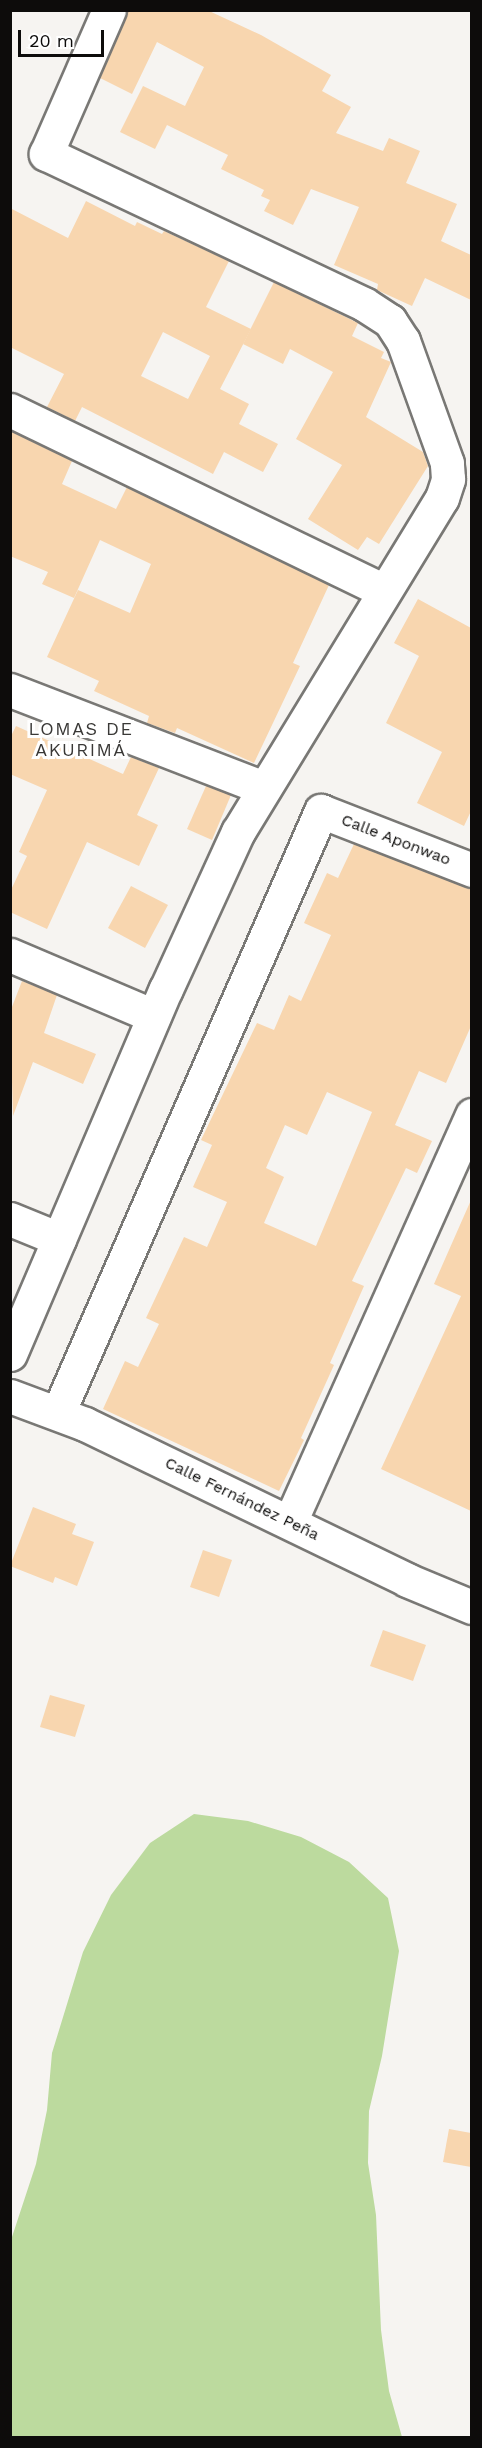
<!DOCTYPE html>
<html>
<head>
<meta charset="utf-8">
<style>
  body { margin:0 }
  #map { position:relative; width:482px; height:2448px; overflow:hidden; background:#f6f4f1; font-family:"Work Sans",sans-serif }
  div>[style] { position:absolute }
  .green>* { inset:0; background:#bcda9e }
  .building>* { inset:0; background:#f8d6af }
  .roads { filter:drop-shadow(2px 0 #797875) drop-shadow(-2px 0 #797875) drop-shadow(0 2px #797875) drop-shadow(0 -2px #797875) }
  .minor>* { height:33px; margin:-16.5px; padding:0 16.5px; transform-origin:16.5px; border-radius:16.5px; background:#fff }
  span { translate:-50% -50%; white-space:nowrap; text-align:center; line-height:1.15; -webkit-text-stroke:6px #fff; paint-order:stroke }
  .street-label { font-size:16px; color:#0d0c0b }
  .neighbourhood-label { font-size:18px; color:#393836; letter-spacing:1.5px }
  .frame { position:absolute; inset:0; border:12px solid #0d0c0b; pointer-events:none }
  .scale { position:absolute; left:18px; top:30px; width:86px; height:27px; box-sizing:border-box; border:3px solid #0d0c0b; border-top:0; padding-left:8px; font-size:18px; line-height:21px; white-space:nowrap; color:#0d0c0b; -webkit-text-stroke:4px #fff; paint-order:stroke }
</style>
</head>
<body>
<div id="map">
  <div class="green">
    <div style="clip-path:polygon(194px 1814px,248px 1821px,301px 1837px,349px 1862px,388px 1898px,399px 1951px,382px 2056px,369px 2111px,368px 2163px,376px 2215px,381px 2330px,389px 2391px,402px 2437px,11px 2437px,11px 2240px,36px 2164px,47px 2110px,52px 2053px,83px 1952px,111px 1895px,150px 1843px)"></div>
  </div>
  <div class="building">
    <div style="clip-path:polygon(127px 10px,207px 10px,261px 35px,331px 75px,322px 91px,351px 107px,336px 133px,383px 151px,389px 138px,420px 151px,406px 183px,457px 204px,441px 241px,471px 255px,471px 300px,425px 278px,412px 306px,377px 290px,378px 284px,334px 265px,359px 207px,311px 189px,293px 225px,264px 211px,270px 200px,261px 196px,264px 190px,221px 169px,228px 155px,167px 125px,155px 149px,120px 132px,143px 86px,185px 106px,204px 67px,157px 42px,132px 94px,100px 78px)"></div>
    <div style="clip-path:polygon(evenodd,86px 201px,135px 226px,137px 222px,162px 234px,164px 231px,229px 261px,206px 307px,251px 329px,220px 389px,249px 404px,239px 424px,278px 444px,263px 472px,224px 452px,213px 474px,82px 407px,75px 421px,47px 407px,64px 374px,10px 347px,10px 208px,68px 238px,86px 201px,163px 332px,210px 356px,188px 399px,141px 376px,163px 332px)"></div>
    <div style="clip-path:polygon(274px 282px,358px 323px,352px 336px,384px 352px,381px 358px,391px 362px,366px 417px,423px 452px,428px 466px,379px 544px,367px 537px,358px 550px,308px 519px,342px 465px,296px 439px,333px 372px,290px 349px,283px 364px,243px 344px)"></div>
    <div style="clip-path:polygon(10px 431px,72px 461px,62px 484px,116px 509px,127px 487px,329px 585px,293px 663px,300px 666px,254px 763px,177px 728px,175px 733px,147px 723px,149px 716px,94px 691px,99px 681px,47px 657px,78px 590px,130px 613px,151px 564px,100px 540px,74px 598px,42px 584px,48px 572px,10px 556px)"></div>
    <div style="clip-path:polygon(418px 599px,471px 628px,471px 811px,464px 826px,417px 803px,442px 752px,386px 723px,419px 656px,394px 643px)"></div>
    <div style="clip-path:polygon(16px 726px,123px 774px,131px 757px,159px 768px,137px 815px,158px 825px,139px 866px,87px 842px,47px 929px,10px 912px,10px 892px,27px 856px,19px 852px,47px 790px,10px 774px,10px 738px)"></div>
    <div style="clip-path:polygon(206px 786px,231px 795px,212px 840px,187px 829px)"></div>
    <div style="clip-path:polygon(evenodd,354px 844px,471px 888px,471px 1026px,446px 1083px,419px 1071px,395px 1125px,432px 1141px,417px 1173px,406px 1168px,352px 1281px,364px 1286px,330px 1363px,334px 1365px,301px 1438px,304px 1440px,279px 1491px,103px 1409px,125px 1361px,138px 1367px,159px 1324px,146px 1318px,184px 1237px,207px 1247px,227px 1202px,193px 1187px,212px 1145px,201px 1140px,257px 1023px,274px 1030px,289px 995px,301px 1001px,331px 935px,304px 923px,327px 873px,338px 878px,354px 844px,327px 1092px,372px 1112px,316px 1246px,264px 1223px,284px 1177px,266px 1168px,285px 1125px,307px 1135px,327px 1092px)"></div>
    <div style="clip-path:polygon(131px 886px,168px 905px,145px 948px,108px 928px)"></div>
    <div style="clip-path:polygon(22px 981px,57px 995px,44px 1033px,96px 1054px,83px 1084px,33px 1062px,13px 1116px,10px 1012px)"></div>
    <div style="clip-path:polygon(471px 1200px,471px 1511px,381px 1469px,461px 1296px,434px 1284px)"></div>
    <div style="clip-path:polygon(33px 1507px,76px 1524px,72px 1534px,94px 1542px,77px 1586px,55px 1577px,53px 1583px,10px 1566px)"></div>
    <div style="clip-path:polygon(203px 1550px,232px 1560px,219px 1597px,190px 1587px)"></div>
    <div style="clip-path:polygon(383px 1630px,426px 1645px,413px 1681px,370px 1666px)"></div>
    <div style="clip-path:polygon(50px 1695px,85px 1705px,75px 1737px,40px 1727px)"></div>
    <div style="clip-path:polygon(449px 2129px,471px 2133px,471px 2167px,443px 2162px)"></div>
  </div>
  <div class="roads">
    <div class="minor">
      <div style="left:10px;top:410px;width:415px;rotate:25.8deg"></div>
      <div style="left:10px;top:690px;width:272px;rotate:21.1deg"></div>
      <div style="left:10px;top:955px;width:156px;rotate:23deg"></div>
      <div style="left:10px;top:1219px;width:53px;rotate:22.2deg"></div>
      <div style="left:10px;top:1354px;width:397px;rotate:-66.9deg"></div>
      <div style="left:166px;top:989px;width:173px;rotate:-65.4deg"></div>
      <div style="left:238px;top:832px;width:391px;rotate:-58.6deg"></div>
      <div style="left:442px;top:498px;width:20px;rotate:-72deg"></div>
      <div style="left:448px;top:479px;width:16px;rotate:-94deg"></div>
      <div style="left:447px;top:463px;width:130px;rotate:-109.8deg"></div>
      <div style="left:403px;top:341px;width:24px;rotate:-123deg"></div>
      <div style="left:390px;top:321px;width:31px;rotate:-147deg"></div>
      <div style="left:364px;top:304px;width:352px;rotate:-154.7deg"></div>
      <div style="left:46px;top:154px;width:157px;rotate:-66.4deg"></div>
      <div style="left:10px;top:1396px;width:80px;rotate:20.5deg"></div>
      <div style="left:85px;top:1424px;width:358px;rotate:25.8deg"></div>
      <div style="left:407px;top:1580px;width:70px;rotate:22.6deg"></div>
      <div style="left:58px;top:1413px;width:657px;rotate:-66.4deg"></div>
      <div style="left:321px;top:811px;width:162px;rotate:21.3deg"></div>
      <div style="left:290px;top:1522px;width:446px;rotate:-65.9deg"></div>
    </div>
  </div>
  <div class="street-label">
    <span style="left:396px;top:840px;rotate:21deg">Calle Aponwao</span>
    <span style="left:242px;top:1499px;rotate:26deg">Calle Fernández Peña</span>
  </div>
  <div class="neighbourhood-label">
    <span style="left:81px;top:740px">LOMAS DE<br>AKURIMÁ</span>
  </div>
  <div class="frame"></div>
  <div class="scale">20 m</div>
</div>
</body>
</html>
